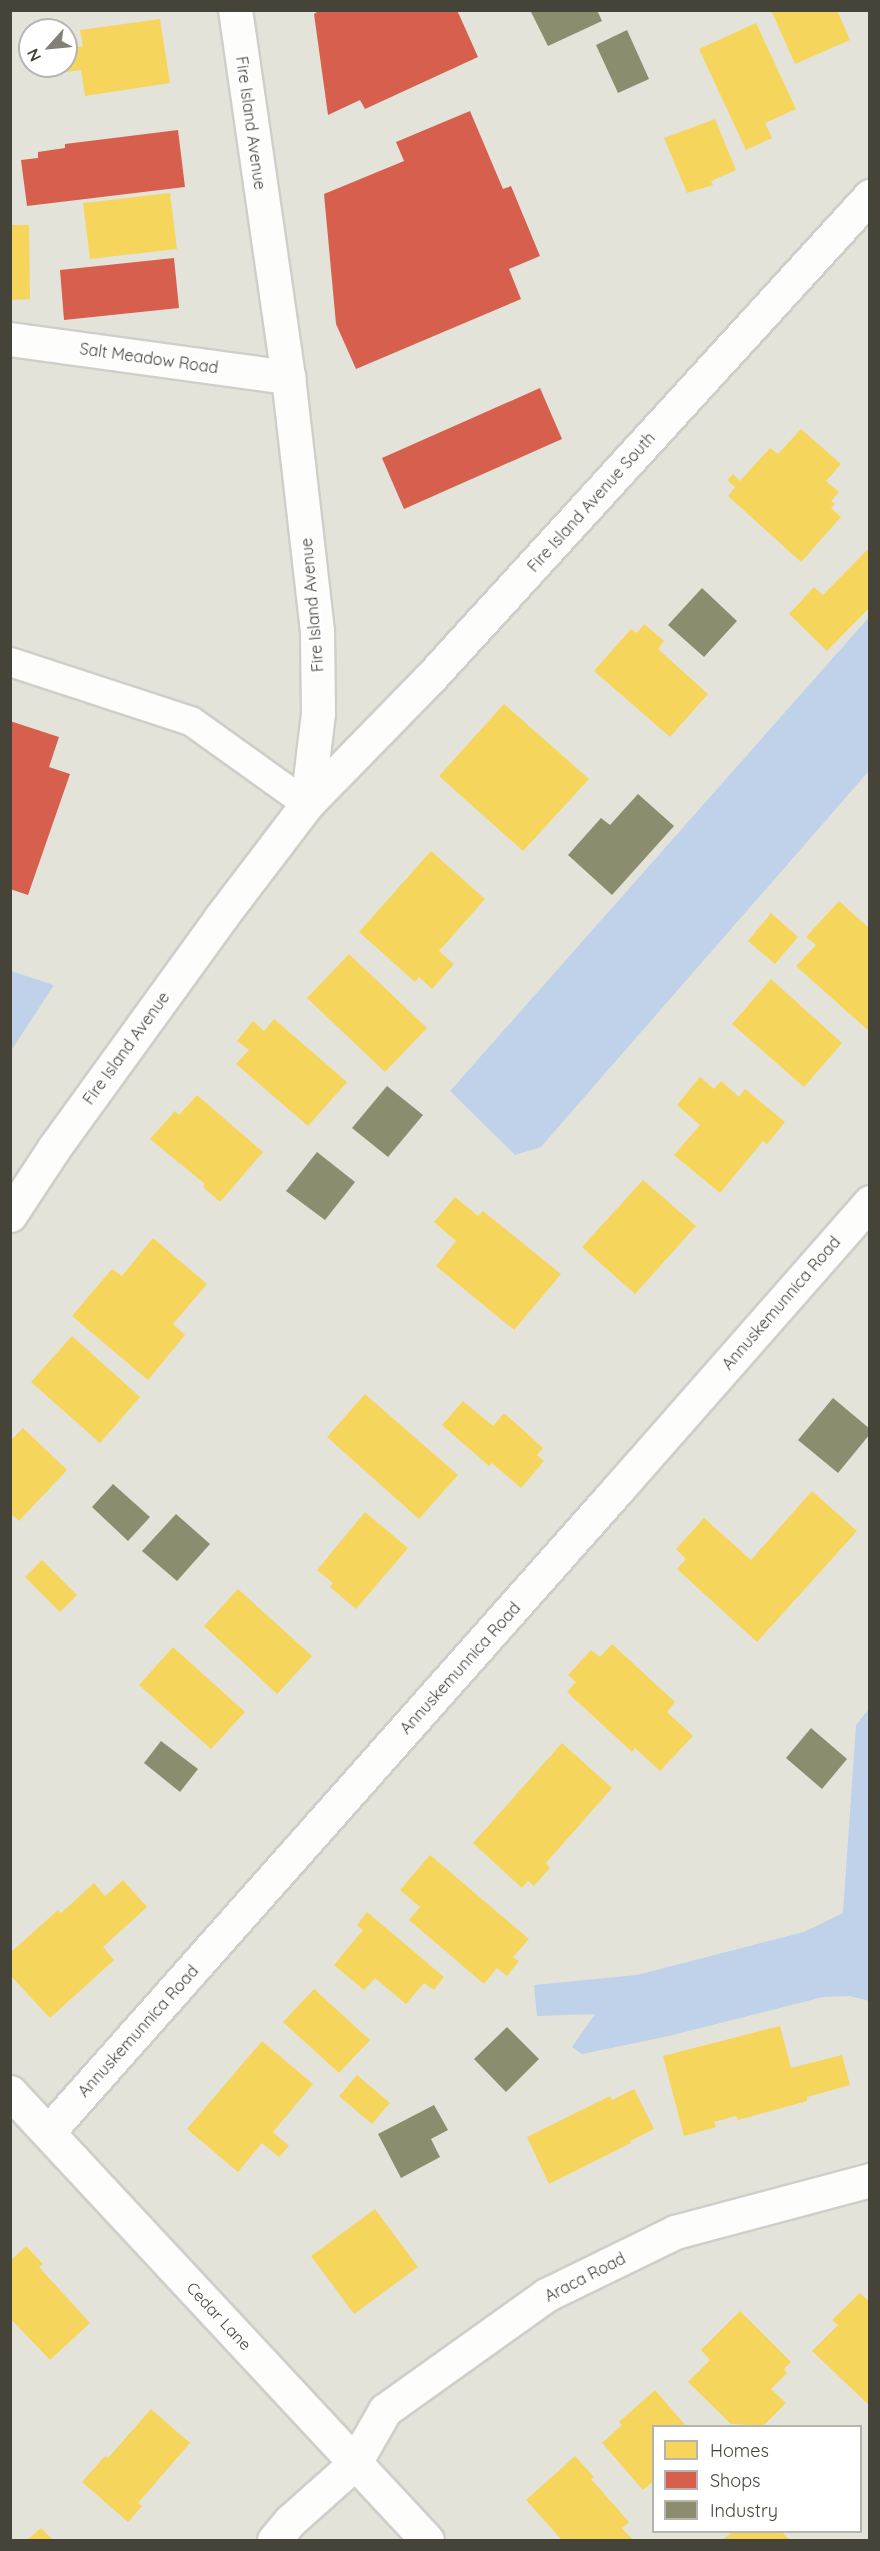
<!DOCTYPE html>
<html>
<head>
<meta charset="utf-8">
<style>
  body { margin:0 }
  #map { position:relative; width:880px; height:2551px; overflow:hidden; background:#f1f0eb; font-family:Quicksand,sans-serif }
  div>[style] { position:absolute }
  .residential>* { inset:0; background:#e4e3da }
  .water>* { inset:0; background:#c0d1ea }
  .homes>* { inset:0; background:#f6d55c }
  .shops>* { inset:0; background:#d6604d }
  .industry>* { inset:0; background:#8c8c6e }
  .roads { filter:drop-shadow(2px 0 #cfcec9) drop-shadow(-2px 0 #cfcec9) drop-shadow(0 2px #cfcec9) drop-shadow(0 -2px #cfcec9) }
  .service>* { height:28px; margin:-14px; padding:0 14px; transform-origin:14px; border-radius:14px; background:#fdfdfc }
  .minor>* { height:33px; margin:-16.5px; padding:0 16.5px; transform-origin:16.5px; border-radius:16.5px; background:#fdfdfc }
  span { translate:-50% -50%; white-space:nowrap; text-align:center; line-height:1.15; -webkit-text-stroke:6px #fff; paint-order:stroke }
  .street-label { font-size:16px; color:#464338 }
  .frame { position:absolute; inset:0; border:12px solid #464338; pointer-events:none }
  .legend { position:absolute; left:652px; top:2425px; width:210px; height:108px; box-sizing:border-box; background:#fff; border:2px solid #b5b4af; margin:0; padding:8px 10px; list-style:none; font-size:18px; color:#464338 }
  .legend li { display:flex; align-items:center; gap:12px; height:30px }
  .legend b { width:30px; border:2px solid #b5b4af }
  .north { position:absolute; left:18px; top:18px; width:60px; height:60px; box-sizing:border-box; background:#fff; border:2px solid #b5b4af; border-radius:50%; rotate:243deg; font-size:16px; font-weight:700; line-height:24px; text-align:center; color:#464338 }
  .north::after { content:''; display:block; margin:auto; width:21px; height:27px; background:#828077; clip-path:polygon(50% 0,100% 100%,50% 72%,0 100%) }
</style>
</head>
<body>
<div id="map">
  <div class="residential">
    <div style="clip-path:polygon(evenodd,11px 11px,869px 11px,869px 617px,450px 1091px,541px 1147px,869px 771px,869px 2540px,11px 2540px,10px 1051px,54px 985px,10px 971px,11px 11px,30px 30px,66px 30px,66px 66px,30px 66px,30px 30px,11px 11px,654px 2426px,860px 2426px,860px 2532px,654px 2532px,654px 2426px)"></div>
  </div>
  <div class="water">
    <div style="clip-path:polygon(869px 617px,869px 771px,541px 1147px,515px 1155px,450px 1091px)"></div>
    <div style="clip-path:polygon(11px 971px,54px 985px,11px 1051px,10px 971px)"></div>
    <div style="clip-path:polygon(869px 1709px,869px 2001px,850px 1996px,823px 1997px,669px 2036px,582px 2054px,572px 2047px,595px 2014px,537px 2016px,534px 1985px,637px 1975px,804px 1932px,843px 1913px,856px 1725px)"></div>
  </div>
  <div class="homes">
    <div style="clip-path:polygon(771px 10px,837px 10px,850px 40px,795px 64px)"></div>
    <div style="clip-path:polygon(160px 19px,170px 83px,85px 96px,81px 70px,67px 72px,66px 65px,66px 49px,83px 46px,80px 30px)"></div>
    <div style="clip-path:polygon(756px 23px,796px 109px,765px 123px,772px 138px,746px 150px,699px 49px)"></div>
    <div style="clip-path:polygon(715px 119px,736px 170px,711px 181px,713px 185px,687px 193px,664px 138px)"></div>
    <div style="clip-path:polygon(170px 193px,177px 249px,90px 259px,83px 203px)"></div>
    <div style="clip-path:polygon(10px 225px,29px 225px,30px 299px,10px 300px)"></div>
    <div style="clip-path:polygon(801px 429px,841px 464px,826px 481px,839px 492px,831px 501px,835px 504px,831px 508px,841px 517px,801px 562px,728px 496px,735px 487px,727px 480px,733px 474px,740px 481px,770px 448px,778px 454px)"></div>
    <div style="clip-path:polygon(870px 547px,870px 607px,827px 651px,789px 614px,814px 587px,823px 595px)"></div>
    <div style="clip-path:polygon(644px 624px,664px 641px,658px 649px,708px 694px,670px 737px,594px 671px,631px 629px,637px 633px)"></div>
    <div style="clip-path:polygon(504px 704px,589px 779px,523px 851px,439px 776px)"></div>
    <div style="clip-path:polygon(431px 851px,485px 899px,439px 951px,454px 964px,432px 989px,419px 977px,415px 982px,359px 932px)"></div>
    <div style="clip-path:polygon(839px 901px,870px 929px,870px 1032px,796px 966px,816px 945px,806px 937px)"></div>
    <div style="clip-path:polygon(771px 913px,798px 937px,775px 964px,748px 941px)"></div>
    <div style="clip-path:polygon(349px 954px,427px 1028px,385px 1072px,307px 998px)"></div>
    <div style="clip-path:polygon(771px 979px,842px 1043px,804px 1087px,732px 1024px)"></div>
    <div style="clip-path:polygon(274px 1019px,347px 1082px,308px 1126px,236px 1064px,249px 1050px,237px 1041px,253px 1021px,264px 1031px)"></div>
    <div style="clip-path:polygon(700px 1077px,714px 1089px,721px 1081px,739px 1097px,745px 1089px,785px 1122px,767px 1144px,763px 1141px,720px 1193px,674px 1155px,700px 1125px,677px 1105px)"></div>
    <div style="clip-path:polygon(197px 1095px,263px 1152px,220px 1202px,203px 1187px,205px 1184px,150px 1139px,175px 1111px,179px 1115px)"></div>
    <div style="clip-path:polygon(643px 1180px,696px 1226px,635px 1294px,582px 1247px)"></div>
    <div style="clip-path:polygon(455px 1197px,478px 1216px,483px 1211px,561px 1274px,514px 1330px,436px 1266px,456px 1241px,434px 1222px)"></div>
    <div style="clip-path:polygon(153px 1238px,207px 1284px,173px 1324px,185px 1335px,148px 1380px,72px 1316px,112px 1269px,122px 1276px)"></div>
    <div style="clip-path:polygon(72px 1336px,140px 1397px,100px 1443px,31px 1382px)"></div>
    <div style="clip-path:polygon(365px 1394px,458px 1475px,419px 1519px,327px 1437px)"></div>
    <div style="clip-path:polygon(463px 1401px,493px 1426px,504px 1413px,543px 1448px,537px 1455px,544px 1461px,521px 1488px,492px 1463px,489px 1466px,442px 1425px)"></div>
    <div style="clip-path:polygon(23px 1428px,67px 1470px,19px 1521px,10px 1513px,10px 1441px)"></div>
    <div style="clip-path:polygon(812px 1491px,857px 1531px,757px 1642px,677px 1569px,686px 1559px,676px 1549px,704px 1518px,751px 1560px)"></div>
    <div style="clip-path:polygon(365px 1512px,408px 1548px,356px 1609px,330px 1587px,333px 1583px,317px 1570px)"></div>
    <div style="clip-path:polygon(42px 1560px,77px 1595px,60px 1612px,25px 1577px)"></div>
    <div style="clip-path:polygon(238px 1589px,312px 1656px,277px 1694px,204px 1626px)"></div>
    <div style="clip-path:polygon(612px 1644px,675px 1702px,667px 1712px,693px 1736px,660px 1771px,635px 1748px,632px 1752px,567px 1692px,576px 1682px,568px 1675px,591px 1650px,600px 1657px)"></div>
    <div style="clip-path:polygon(173px 1647px,245px 1712px,211px 1749px,139px 1685px)"></div>
    <div style="clip-path:polygon(562px 1743px,612px 1788px,546px 1863px,550px 1868px,534px 1886px,528px 1881px,522px 1888px,473px 1843px)"></div>
    <div style="clip-path:polygon(430px 1855px,529px 1939px,513px 1957px,519px 1961px,507px 1976px,497px 1968px,484px 1984px,409px 1920px,420px 1907px,400px 1890px)"></div>
    <div style="clip-path:polygon(123px 1880px,147px 1907px,103px 1947px,114px 1960px,50px 2018px,10px 1975px,10px 1953px,58px 1910px,61px 1913px,94px 1883px,105px 1896px)"></div>
    <div style="clip-path:polygon(367px 1912px,444px 1977px,434px 1990px,424px 1983px,406px 2004px,375px 1978px,364px 1990px,334px 1965px,363px 1930px,357px 1925px)"></div>
    <div style="clip-path:polygon(314px 1989px,370px 2040px,339px 2073px,283px 2022px)"></div>
    <div style="clip-path:polygon(780px 2026px,791px 2068px,842px 2055px,850px 2085px,807px 2097px,807px 2101px,738px 2120px,736px 2116px,714px 2122px,716px 2127px,684px 2136px,663px 2056px)"></div>
    <div style="clip-path:polygon(262px 2041px,313px 2084px,273px 2132px,289px 2146px,279px 2157px,262px 2143px,238px 2172px,187px 2129px)"></div>
    <div style="clip-path:polygon(357px 2075px,390px 2103px,372px 2124px,339px 2096px)"></div>
    <div style="clip-path:polygon(634px 2089px,654px 2129px,630px 2141px,631px 2143px,549px 2184px,527px 2137px,610px 2096px,612px 2100px)"></div>
    <div style="clip-path:polygon(375px 2209px,418px 2267px,354px 2314px,311px 2256px)"></div>
    <div style="clip-path:polygon(26px 2246px,43px 2264px,39px 2267px,90px 2323px,50px 2360px,10px 2318px,10px 2261px)"></div>
    <div style="clip-path:polygon(860px 2293px,870px 2302px,870px 2406px,812px 2351px,838px 2325px,832px 2320px)"></div>
    <div style="clip-path:polygon(740px 2311px,791px 2362px,784px 2369px,787px 2373px,771px 2389px,786px 2403px,763px 2426px,731px 2424px,688px 2382px,710px 2360px,701px 2350px)"></div>
    <div style="clip-path:polygon(655px 2390px,686px 2426px,654px 2426px,654px 2481px,643px 2490px,602px 2443px,622px 2425px,619px 2422px)"></div>
    <div style="clip-path:polygon(151px 2409px,190px 2443px,138px 2503px,142px 2506px,128px 2522px,82px 2482px,105px 2456px,108px 2458px)"></div>
    <div style="clip-path:polygon(575px 2456px,594px 2477px,591px 2479px,629px 2522px,622px 2528px,633px 2540px,562px 2540px,526px 2500px)"></div>
    <div style="clip-path:polygon(41px 2528px,53px 2540px,27px 2540px)"></div>
    <div style="clip-path:polygon(732px 2532px,782px 2532px,790px 2540px,722px 2540px)"></div>
  </div>
  <div class="shops">
    <div style="clip-path:polygon(320px 10px,457px 10px,478px 57px,365px 109px,360px 100px,328px 115px,314px 14px)"></div>
    <div style="clip-path:polygon(470px 111px,503px 189px,511px 186px,540px 256px,509px 269px,521px 299px,356px 369px,336px 324px,324px 194px,404px 161px,396px 142px)"></div>
    <div style="clip-path:polygon(178px 130px,185px 187px,27px 206px,21px 160px,38px 158px,38px 152px,65px 148px,65px 144px)"></div>
    <div style="clip-path:polygon(174px 258px,179px 308px,64px 320px,60px 270px)"></div>
    <div style="clip-path:polygon(540px 388px,562px 439px,404px 509px,382px 458px)"></div>
    <div style="clip-path:polygon(10px 721px,59px 737px,49px 767px,70px 774px,28px 895px,10px 889px)"></div>
  </div>
  <div class="industry">
    <div style="clip-path:polygon(530px 10px,597px 10px,602px 21px,548px 46px)"></div>
    <div style="clip-path:polygon(627px 30px,649px 79px,618px 93px,596px 45px)"></div>
    <div style="clip-path:polygon(702px 588px,737px 621px,704px 657px,668px 625px)"></div>
    <div style="clip-path:polygon(638px 794px,674px 826px,612px 895px,568px 855px,601px 818px,610px 825px)"></div>
    <div style="clip-path:polygon(387px 1086px,423px 1115px,388px 1157px,352px 1128px)"></div>
    <div style="clip-path:polygon(317px 1152px,355px 1182px,325px 1220px,286px 1191px)"></div>
    <div style="clip-path:polygon(833px 1398px,870px 1429px,870px 1434px,838px 1473px,798px 1440px)"></div>
    <div style="clip-path:polygon(113px 1484px,150px 1517px,128px 1541px,92px 1507px)"></div>
    <div style="clip-path:polygon(176px 1514px,210px 1544px,177px 1581px,142px 1551px)"></div>
    <div style="clip-path:polygon(811px 1728px,847px 1759px,822px 1789px,786px 1758px)"></div>
    <div style="clip-path:polygon(161px 1741px,198px 1769px,180px 1792px,144px 1763px)"></div>
    <div style="clip-path:polygon(507px 2027px,539px 2059px,506px 2092px,474px 2059px)"></div>
    <div style="clip-path:polygon(434px 2105px,448px 2130px,431px 2139px,440px 2157px,401px 2178px,378px 2134px)"></div>
  </div>
  <div class="roads">
    <div class="service">
      <div style="left:10px;top:662px;width:190px;rotate:18.1deg"></div>
      <div style="left:191px;top:721px;width:143px;rotate:35.6deg"></div>
    </div>
    <div class="minor">
      <div style="left:10px;top:339px;width:281px;rotate:7.8deg"></div>
      <div style="left:307px;top:804px;width:176px;rotate:-45.7deg"></div>
      <div style="left:430px;top:678px;width:653px;rotate:-47.61deg"></div>
      <div style="left:10px;top:1215px;width:80px;rotate:-56.7deg"></div>
      <div style="left:54px;top:1148px;width:285px;rotate:-54.1deg"></div>
      <div style="left:221px;top:917px;width:142px;rotate:-52.7deg"></div>
      <div style="left:307px;top:804px;width:92px;rotate:-83.1deg"></div>
      <div style="left:318px;top:713px;width:82px;rotate:-90.7deg"></div>
      <div style="left:317px;top:631px;width:256px;rotate:-96.5deg"></div>
      <div style="left:288px;top:377px;width:371px;rotate:-98.2deg"></div>
      <div style="left:10px;top:2092px;width:612px;rotate:47.05deg"></div>
      <div style="left:49px;top:2131px;width:858px;rotate:-48.45deg"></div>
      <div style="left:618px;top:1489px;width:382px;rotate:-48.7deg"></div>
      <div style="left:274px;top:2540px;width:25px;rotate:-50deg"></div>
      <div style="left:290px;top:2521px;width:86px;rotate:-41.7deg"></div>
      <div style="left:354px;top:2464px;width:62px;rotate:-60.1deg"></div>
      <div style="left:385px;top:2410px;width:198px;rotate:-35.5deg"></div>
      <div style="left:546px;top:2295px;width:144px;rotate:-26deg"></div>
      <div style="left:675px;top:2232px;width:202px;rotate:-14.9deg"></div>
    </div>
  </div>
  <div class="street-label">
    <span style="left:251px;top:123px;rotate:82deg">Fire Island Avenue</span>
    <span style="left:149px;top:358px;rotate:8deg">Salt Meadow Road</span>
    <span style="left:591px;top:502px;rotate:-48deg">Fire Island Avenue South</span>
    <span style="left:312px;top:605px;rotate:-95deg">Fire Island Avenue</span>
    <span style="left:126px;top:1048px;rotate:-54deg">Fire Island Avenue</span>
    <span style="left:781px;top:1303px;rotate:-49deg">Annuskemunnica Road</span>
    <span style="left:460px;top:1668px;rotate:-48deg">Annuskemunnica Road</span>
    <span style="left:138px;top:2031px;rotate:-48deg">Annuskemunnica Road</span>
    <span style="left:585px;top:2277px;rotate:-27deg">Araca Road</span>
    <span style="left:219px;top:2316px;rotate:47deg">Cedar Lane</span>
  </div>
  <div class="frame"></div>
  <ul class="legend">
  <li><b style="height:16px;background:#f6d55c"></b>Homes</li>
  <li><b style="height:16px;background:#d6604d"></b>Shops</li>
  <li><b style="height:16px;background:#8c8c6e"></b>Industry</li>
  </ul>
  <div class="north">N</div>
</div>
</body>
</html>
